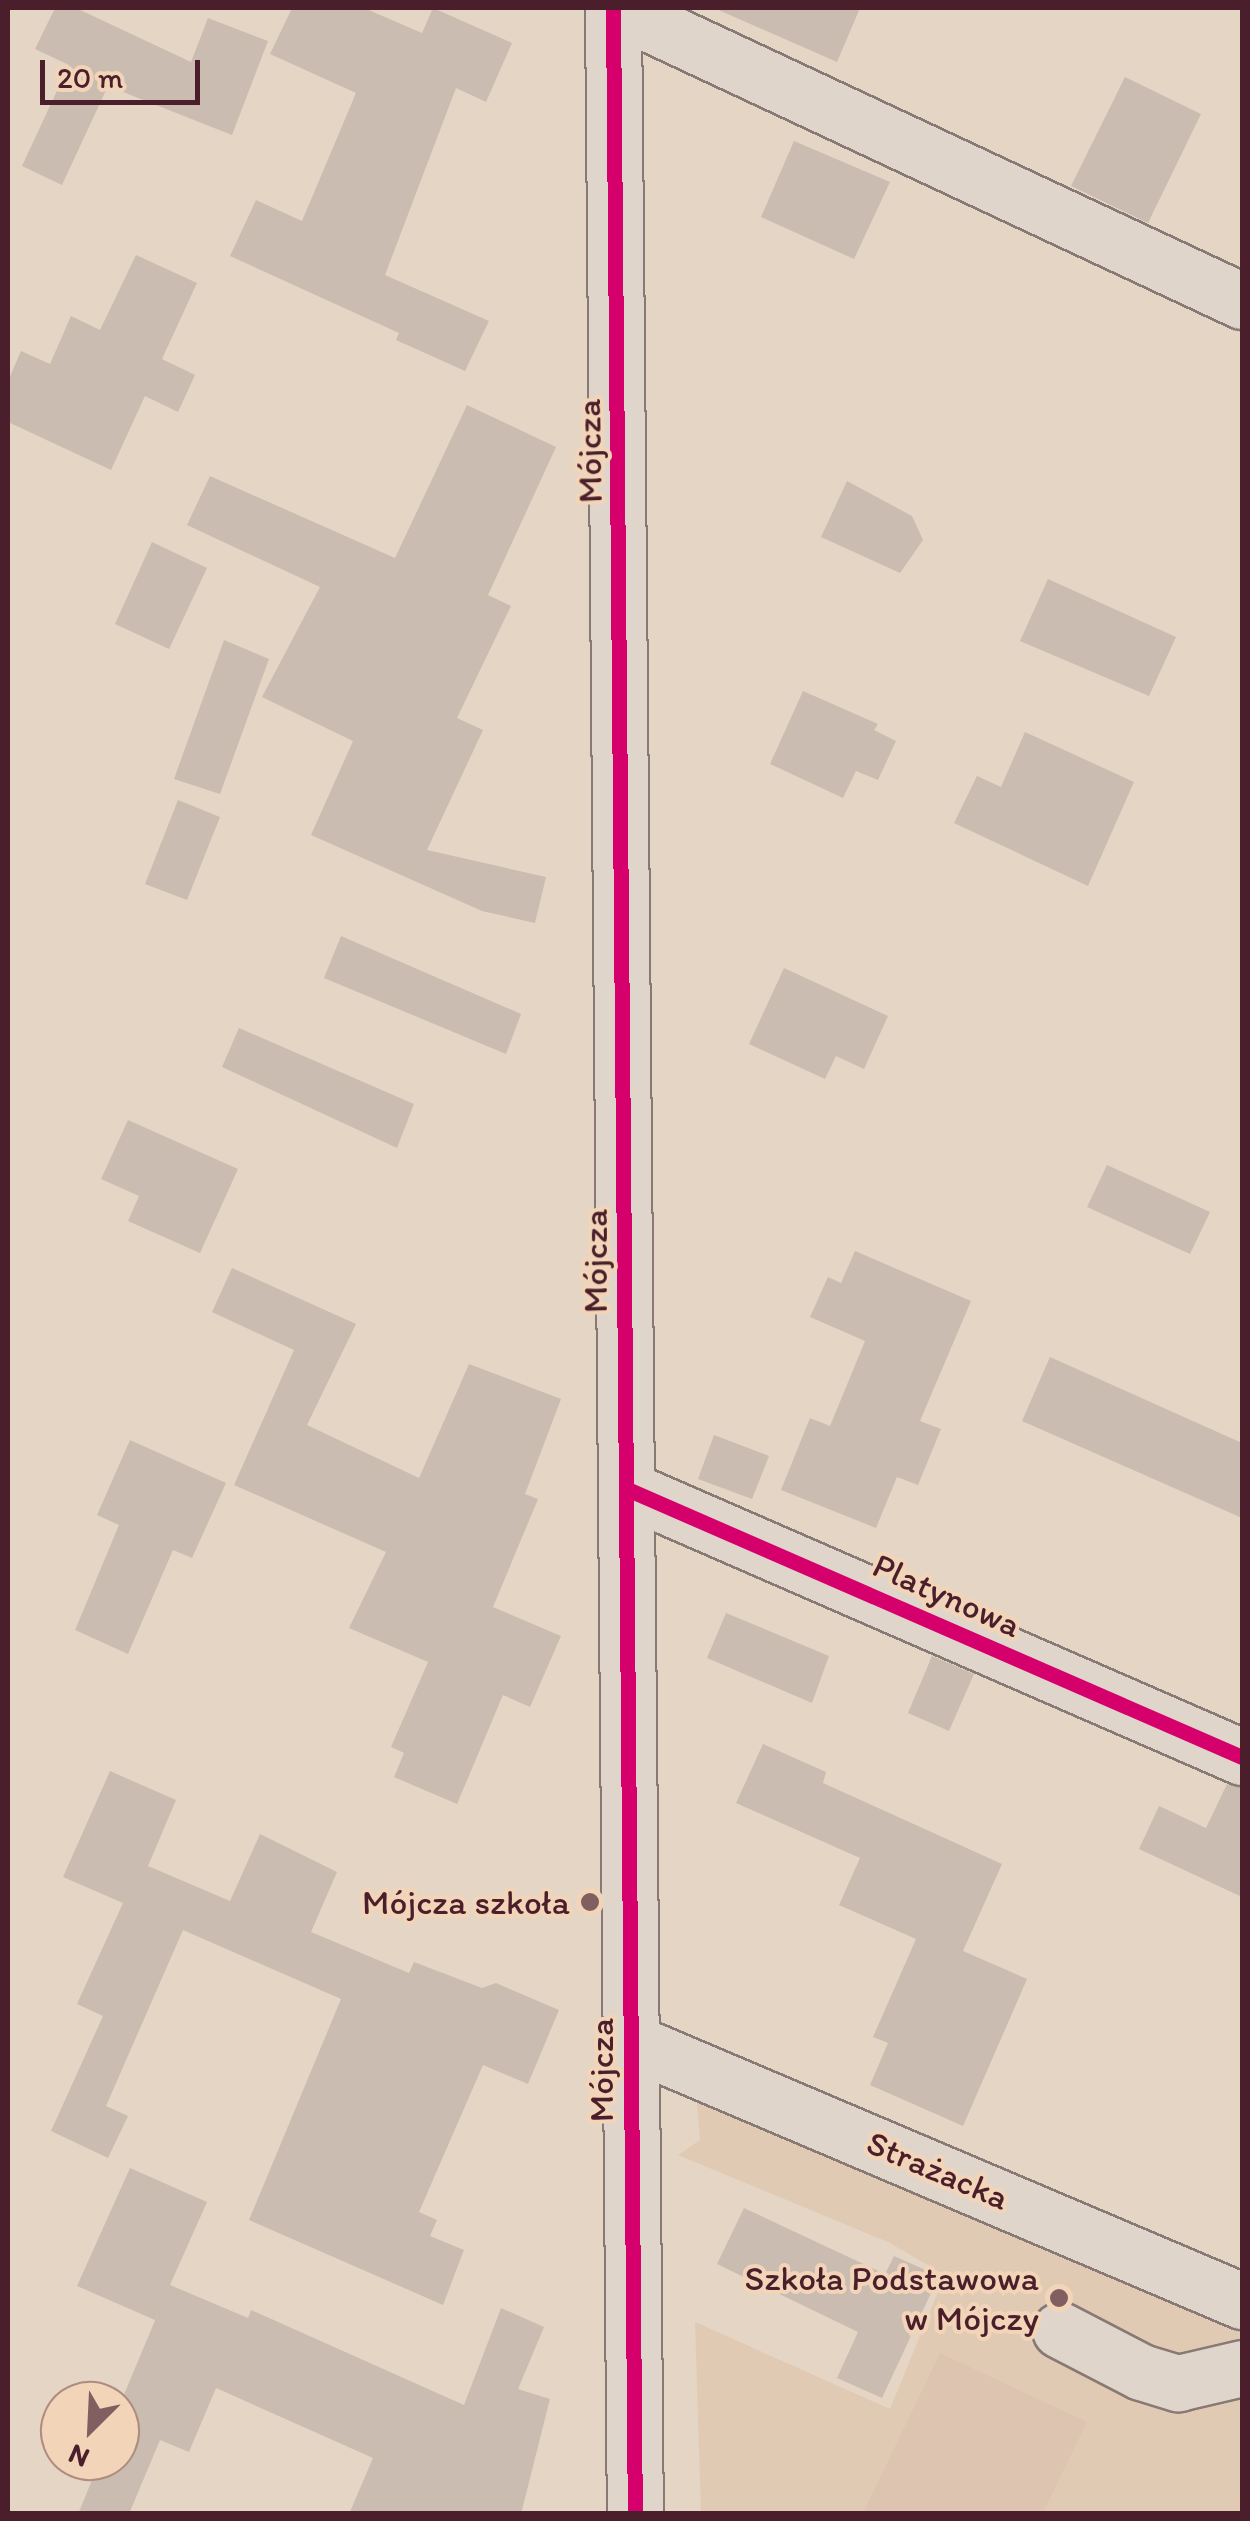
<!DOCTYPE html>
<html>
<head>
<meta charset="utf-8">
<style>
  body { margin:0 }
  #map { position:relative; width:1250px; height:2521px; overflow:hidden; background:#e5d5c5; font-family:Itim,sans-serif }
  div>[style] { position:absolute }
  .built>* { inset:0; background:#e1cab4 }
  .green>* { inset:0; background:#ddc4b1 }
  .building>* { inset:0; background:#cabcb1 }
  .roads { filter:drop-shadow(2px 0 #887974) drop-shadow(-2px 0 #887974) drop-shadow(0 2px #887974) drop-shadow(0 -2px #887974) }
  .minor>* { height:55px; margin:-27.5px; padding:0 27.5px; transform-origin:27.5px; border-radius:27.5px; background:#e0d5ca }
  .cycleway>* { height:15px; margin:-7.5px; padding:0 7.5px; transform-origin:7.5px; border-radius:7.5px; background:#d6006c }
  .dots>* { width:28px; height:28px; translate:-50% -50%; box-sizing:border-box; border:5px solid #f2d5b8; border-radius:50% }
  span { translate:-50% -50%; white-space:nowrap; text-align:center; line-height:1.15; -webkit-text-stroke:8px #f2d5b8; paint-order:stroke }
  .street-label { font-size:35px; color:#4a1f2b }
  .poi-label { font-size:35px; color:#4a1f2b }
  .right { translate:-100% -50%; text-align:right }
  .frame { position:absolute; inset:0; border:10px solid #4a1f2b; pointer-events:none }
  .north { position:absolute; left:40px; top:2381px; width:100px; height:100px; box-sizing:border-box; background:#f2d5b8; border:2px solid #af8c80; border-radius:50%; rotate:204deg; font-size:28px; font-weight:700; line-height:40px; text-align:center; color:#4a1f2b }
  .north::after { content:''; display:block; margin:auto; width:35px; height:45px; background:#805f61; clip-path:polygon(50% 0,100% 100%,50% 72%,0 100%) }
  .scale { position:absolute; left:40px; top:60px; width:160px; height:45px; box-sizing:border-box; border:5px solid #4a1f2b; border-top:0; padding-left:12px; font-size:30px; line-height:35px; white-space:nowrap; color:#4a1f2b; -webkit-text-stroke:8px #f2d5b8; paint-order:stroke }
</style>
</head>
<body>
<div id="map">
  <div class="built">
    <div style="clip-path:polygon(695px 2079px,1242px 2325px,1242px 2513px,701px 2513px,695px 2322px,890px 2409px,945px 2275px,888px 2242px,678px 2155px,700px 2140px)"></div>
  </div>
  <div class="green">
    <div style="clip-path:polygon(940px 2353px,1087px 2422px,1043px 2513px,863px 2513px)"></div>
  </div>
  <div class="building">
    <div style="clip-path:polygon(55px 8px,76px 8px,191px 62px,208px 18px,268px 41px,232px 135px,108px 86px,62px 185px,22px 166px,69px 65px,35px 49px)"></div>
    <div style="clip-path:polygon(292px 8px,364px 8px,422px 33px,433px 8px,512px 43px,486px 102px,456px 88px,385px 275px,489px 321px,465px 371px,396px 340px,399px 333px,230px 256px,256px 200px,302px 221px,356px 93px,270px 54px)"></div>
    <div style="clip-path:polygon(714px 8px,860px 8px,837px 62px)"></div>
    <div style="clip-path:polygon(1125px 77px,1201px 114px,1148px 223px,1071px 186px)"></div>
    <div style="clip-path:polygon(794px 141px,890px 182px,854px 259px,761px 217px)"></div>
    <div style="clip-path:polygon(136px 255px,197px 283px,162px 359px,195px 375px,178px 412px,145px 396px,111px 470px,8px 422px,8px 381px,21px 351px,50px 364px,71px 316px,100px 330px)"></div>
    <div style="clip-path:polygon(467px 405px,556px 447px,488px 595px,511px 606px,457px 718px,483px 730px,427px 850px,546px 877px,535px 923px,482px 911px,311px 835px,353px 741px,262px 697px,320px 587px,187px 525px,210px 476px,395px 558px)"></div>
    <div style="clip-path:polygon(847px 481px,912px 516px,923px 540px,900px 573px,821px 537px)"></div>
    <div style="clip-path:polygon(152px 542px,207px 568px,169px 649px,115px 624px)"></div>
    <div style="clip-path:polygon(1048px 579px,1176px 637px,1149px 696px,1020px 641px)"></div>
    <div style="clip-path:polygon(224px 640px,269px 659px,220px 794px,174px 779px)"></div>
    <div style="clip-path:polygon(803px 691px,878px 724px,874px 730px,896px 741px,878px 780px,856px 771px,843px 798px,770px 764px)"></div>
    <div style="clip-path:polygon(1025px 732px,1134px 782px,1088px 886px,954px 823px,977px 776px,1001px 787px)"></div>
    <div style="clip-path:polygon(178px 800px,220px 817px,187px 900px,145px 884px)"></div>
    <div style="clip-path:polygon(341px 936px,521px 1014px,506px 1054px,324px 978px)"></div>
    <div style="clip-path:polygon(784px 968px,888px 1016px,864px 1069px,836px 1056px,825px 1079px,749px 1044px)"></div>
    <div style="clip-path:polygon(239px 1028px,414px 1104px,397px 1148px,222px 1067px)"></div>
    <div style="clip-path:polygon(128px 1120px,238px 1169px,200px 1253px,128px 1221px,139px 1196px,101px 1179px)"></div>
    <div style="clip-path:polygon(1107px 1165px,1210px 1212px,1190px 1254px,1087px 1207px)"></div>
    <div style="clip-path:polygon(855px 1251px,971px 1301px,920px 1421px,941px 1429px,918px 1485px,897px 1477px,876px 1528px,781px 1490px,810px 1418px,830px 1426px,865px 1341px,810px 1317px,828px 1277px,841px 1283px)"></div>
    <div style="clip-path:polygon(232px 1268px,356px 1324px,307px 1425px,419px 1478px,469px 1364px,561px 1399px,525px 1494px,538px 1499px,493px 1607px,561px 1636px,530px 1707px,503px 1695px,457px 1804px,394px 1777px,404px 1753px,391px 1747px,428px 1662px,349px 1628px,386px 1552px,234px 1485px,294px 1350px,212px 1312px)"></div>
    <div style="clip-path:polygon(1050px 1357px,1242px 1443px,1242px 1518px,1022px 1421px)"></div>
    <div style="clip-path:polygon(714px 1435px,769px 1456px,752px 1499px,698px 1479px)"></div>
    <div style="clip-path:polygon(130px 1440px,226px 1483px,192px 1558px,173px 1550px,128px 1654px,75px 1630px,119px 1525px,97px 1515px)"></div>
    <div style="clip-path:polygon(726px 1613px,829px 1656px,812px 1703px,707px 1658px)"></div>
    <div style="clip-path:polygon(932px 1656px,974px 1674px,949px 1731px,908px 1713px)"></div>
    <div style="clip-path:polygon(763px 1744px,826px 1772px,823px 1783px,1002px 1864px,963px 1951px,1027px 1979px,963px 2126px,870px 2085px,888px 2043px,873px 2037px,916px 1939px,839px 1905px,860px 1858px,736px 1803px)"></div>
    <div style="clip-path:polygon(110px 1771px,176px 1800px,148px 1866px,230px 1901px,260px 1834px,337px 1872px,311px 1932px,409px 1973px,414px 1962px,482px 1988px,496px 1983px,559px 2010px,528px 2084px,483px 2065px,419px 2212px,437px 2220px,430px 2236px,464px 2250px,443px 2305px,249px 2220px,341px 1999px,183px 1930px,106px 2106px,128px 2116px,108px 2158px,51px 2131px,103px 2016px,77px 2004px,123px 1903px,63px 1877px)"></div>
    <div style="clip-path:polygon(1227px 1784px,1242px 1788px,1242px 1897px,1139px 1849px,1159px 1806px,1206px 1828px)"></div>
    <div style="clip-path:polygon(130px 2168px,207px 2202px,170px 2285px,248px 2318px,251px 2310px,464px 2405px,501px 2308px,544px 2327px,518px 2389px,550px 2399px,521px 2514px,349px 2514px,373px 2458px,216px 2388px,189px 2452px,160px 2440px,129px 2514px,78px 2514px,100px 2461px,120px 2461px,120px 2404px,164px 2299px,155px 2320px,77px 2286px)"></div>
    <div style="clip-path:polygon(744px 2208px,885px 2274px,894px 2256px,939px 2276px,882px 2398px,837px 2378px,858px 2332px,717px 2264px)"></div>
  </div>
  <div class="roads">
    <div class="minor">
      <div style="left:613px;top:8px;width:2506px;rotate:89.5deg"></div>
      <div style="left:616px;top:8px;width:691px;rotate:25.08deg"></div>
      <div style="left:627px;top:1489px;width:671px;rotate:23.55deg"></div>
      <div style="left:632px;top:2042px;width:663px;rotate:23.01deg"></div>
      <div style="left:1060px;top:2330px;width:91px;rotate:27.4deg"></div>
      <div style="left:1141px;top:2372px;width:39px;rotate:17deg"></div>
      <div style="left:1178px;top:2383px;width:66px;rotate:-13.2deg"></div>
    </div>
  </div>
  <div class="cycleway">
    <div style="left:613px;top:8px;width:2506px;rotate:89.5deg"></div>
    <div style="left:627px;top:1489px;width:671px;rotate:23.55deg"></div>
  </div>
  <div class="dots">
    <div style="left:590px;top:1902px;background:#805f61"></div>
    <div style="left:1059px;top:2298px;background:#805f61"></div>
  </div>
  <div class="street-label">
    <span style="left:589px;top:451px;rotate:-91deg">Mójcza</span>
    <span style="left:595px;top:1261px;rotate:-90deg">Mójcza</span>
    <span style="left:947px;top:1595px;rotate:24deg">Platynowa</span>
    <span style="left:601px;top:2070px;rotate:-90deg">Mójcza</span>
    <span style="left:938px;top:2170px;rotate:23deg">Strażacka</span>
  </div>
  <div class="poi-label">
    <span class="right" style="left:570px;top:1902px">Mójcza szkoła</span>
    <span class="right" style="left:1039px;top:2298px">Szkoła Podstawowa<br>w Mójczy</span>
  </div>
  <div class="frame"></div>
  <div class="north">N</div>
  <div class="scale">20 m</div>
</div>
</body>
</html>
